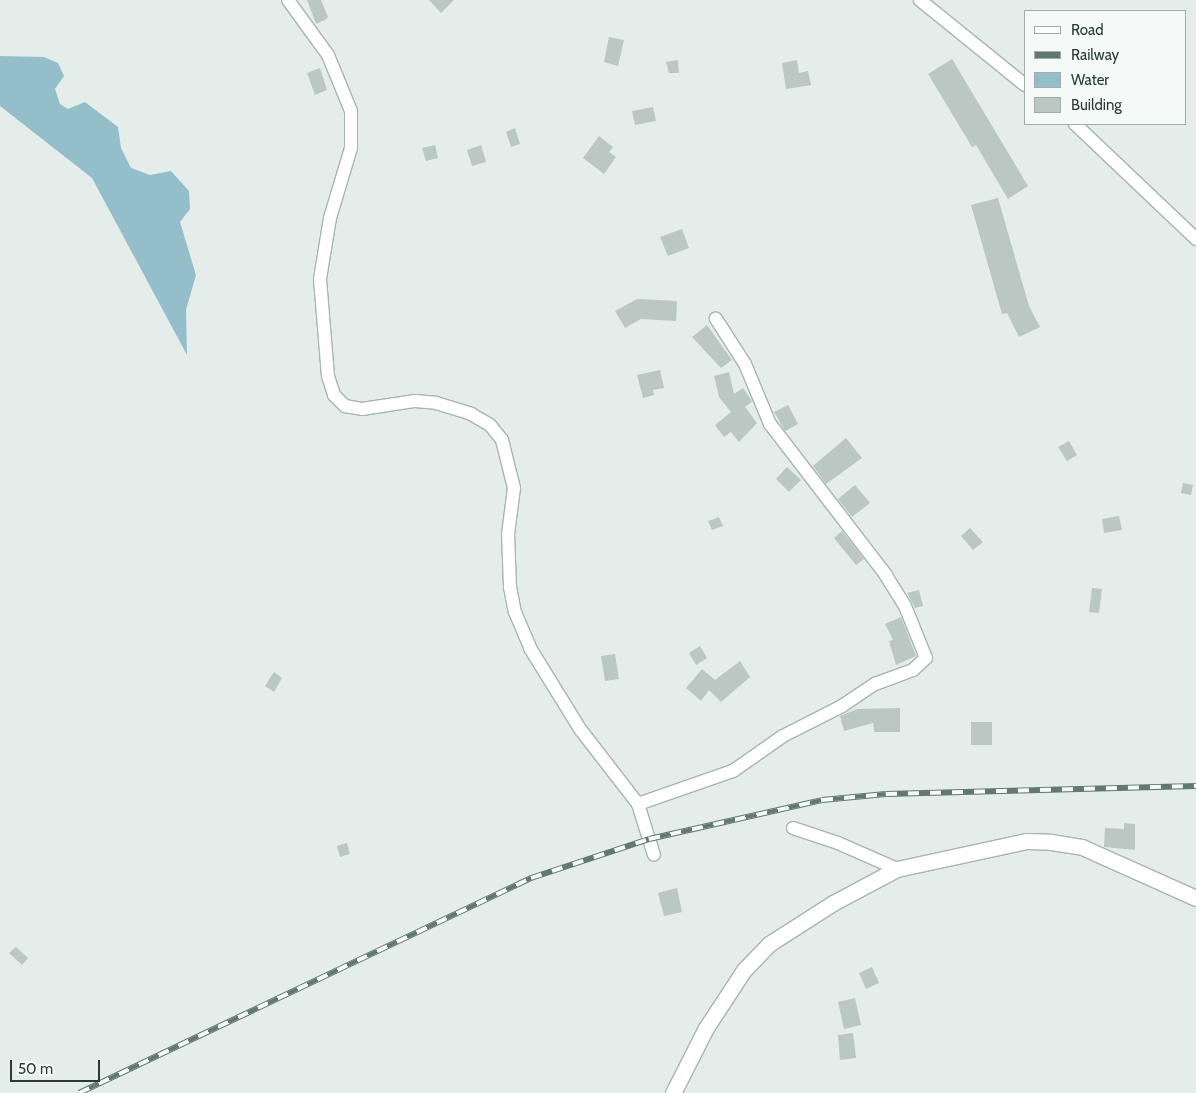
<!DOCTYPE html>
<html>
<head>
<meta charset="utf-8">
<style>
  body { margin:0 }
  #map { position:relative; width:1196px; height:1093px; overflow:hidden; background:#e5edea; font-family:Cabin,sans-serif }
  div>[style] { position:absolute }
  .water>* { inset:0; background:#94bfca }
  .building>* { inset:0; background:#bbc7c3 }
  .roads { filter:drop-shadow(1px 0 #a8b4b1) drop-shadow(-1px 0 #a8b4b1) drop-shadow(0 1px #a8b4b1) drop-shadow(0 -1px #a8b4b1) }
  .street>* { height:12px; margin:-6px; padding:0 6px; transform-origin:6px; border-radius:6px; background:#fff }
  .secondary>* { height:15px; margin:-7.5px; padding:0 7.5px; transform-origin:7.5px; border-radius:7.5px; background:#fff }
  .rail>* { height:5.5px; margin-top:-2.75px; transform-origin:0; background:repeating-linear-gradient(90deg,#f5f9f8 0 11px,#617873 0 22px); box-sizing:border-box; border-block:1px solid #617873 }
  span { translate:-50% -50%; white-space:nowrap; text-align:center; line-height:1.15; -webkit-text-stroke:4.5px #f5f9f8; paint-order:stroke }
  .legend { position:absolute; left:1024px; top:10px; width:162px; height:115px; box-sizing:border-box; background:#f5f9f8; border:1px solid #a2adab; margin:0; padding:6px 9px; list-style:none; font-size:15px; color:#263c38 }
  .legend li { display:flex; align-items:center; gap:10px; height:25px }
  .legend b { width:25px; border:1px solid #a2adab }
  .scale { position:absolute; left:10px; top:1060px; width:90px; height:22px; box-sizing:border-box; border:2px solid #263c38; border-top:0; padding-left:6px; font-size:15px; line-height:18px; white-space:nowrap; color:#263c38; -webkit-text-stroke:4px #f5f9f8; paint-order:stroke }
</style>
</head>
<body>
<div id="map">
  <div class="water">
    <div style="clip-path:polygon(0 56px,44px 57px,58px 63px,64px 76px,55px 89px,60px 104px,68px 109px,85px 102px,118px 127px,121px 148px,131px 168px,150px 175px,171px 171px,189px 191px,190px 209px,180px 222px,196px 275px,186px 310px,187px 355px,92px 178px,0 106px)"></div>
  </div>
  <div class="building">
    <div style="clip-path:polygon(307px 0,321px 0,328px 17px,325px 20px,316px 24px)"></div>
    <div style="clip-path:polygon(429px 0,454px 0,441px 13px)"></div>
    <div style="clip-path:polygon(609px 37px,624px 40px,618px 66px,604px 62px)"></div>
    <div style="clip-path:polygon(952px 59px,1028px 186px,1008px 199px,976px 145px,972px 147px,928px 74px)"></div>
    <div style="clip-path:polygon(678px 60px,679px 73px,669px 73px,666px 62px)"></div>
    <div style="clip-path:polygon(797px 60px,799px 73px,808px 71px,811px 85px,786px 89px,782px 63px)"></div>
    <div style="clip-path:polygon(320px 68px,327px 90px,315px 95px,307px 73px)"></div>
    <div style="clip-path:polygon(653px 107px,656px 121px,635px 125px,632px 111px)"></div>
    <div style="clip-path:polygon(515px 128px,520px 144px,511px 147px,506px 132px)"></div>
    <div style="clip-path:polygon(599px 136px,613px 147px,609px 152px,616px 157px,604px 174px,583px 158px)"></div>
    <div style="clip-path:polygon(435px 145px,438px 158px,426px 161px,422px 148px)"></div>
    <div style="clip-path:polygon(481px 145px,486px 162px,472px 166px,467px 150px)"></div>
    <div style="clip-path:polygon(998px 198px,1029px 306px,1040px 327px,1019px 337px,1007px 313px,1002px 314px,971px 205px)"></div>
    <div style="clip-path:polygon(682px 229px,689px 248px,668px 256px,660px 237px)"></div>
    <div style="clip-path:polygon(637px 299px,677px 301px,676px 321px,641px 319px,625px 328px,615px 311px)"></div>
    <div style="clip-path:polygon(707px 325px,732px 360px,721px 368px,692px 337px)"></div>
    <div style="clip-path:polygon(660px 370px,664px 388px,653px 390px,654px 395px,643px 398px,637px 375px)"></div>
    <div style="clip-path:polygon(729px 372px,734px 394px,743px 388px,750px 398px,752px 402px,745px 407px,757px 423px,739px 442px,731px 432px,724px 437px,715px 425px,731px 412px,719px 397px,714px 376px)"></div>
    <div style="clip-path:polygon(788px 405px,798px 424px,785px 431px,774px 412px)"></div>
    <div style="clip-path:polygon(846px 438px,862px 458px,826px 484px,813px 466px)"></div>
    <div style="clip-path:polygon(1069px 441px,1077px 455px,1067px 461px,1058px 447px)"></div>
    <div style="clip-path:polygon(787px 467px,801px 480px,789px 492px,776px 479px)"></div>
    <div style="clip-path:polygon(1183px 483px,1193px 485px,1191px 495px,1181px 493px)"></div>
    <div style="clip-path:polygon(855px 485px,870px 503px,852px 517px,838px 499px)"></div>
    <div style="clip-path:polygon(1119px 516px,1122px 530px,1104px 533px,1102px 519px)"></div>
    <div style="clip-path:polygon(719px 517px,723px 526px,712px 530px,708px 521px)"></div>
    <div style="clip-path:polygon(970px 528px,983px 542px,973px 550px,961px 536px)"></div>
    <div style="clip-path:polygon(842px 531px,864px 559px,856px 565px,834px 538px)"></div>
    <div style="clip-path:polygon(1092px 588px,1102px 589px,1099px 613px,1089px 612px)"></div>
    <div style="clip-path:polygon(919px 590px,923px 606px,915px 608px,907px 593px)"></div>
    <div style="clip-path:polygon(901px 617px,916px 656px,896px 665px,889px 641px,893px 640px,885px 624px)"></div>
    <div style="clip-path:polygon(700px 646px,707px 658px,696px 665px,689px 653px)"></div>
    <div style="clip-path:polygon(615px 654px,619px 679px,605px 681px,601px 656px)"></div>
    <div style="clip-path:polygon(740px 661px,750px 677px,721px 702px,709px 690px,701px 701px,686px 688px,702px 669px,715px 680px)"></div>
    <div style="clip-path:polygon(274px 672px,282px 678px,274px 692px,265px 686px)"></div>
    <div style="clip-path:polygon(900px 708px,900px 732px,874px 732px,873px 723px,844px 731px,840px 716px,857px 709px)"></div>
    <div style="clip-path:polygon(971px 722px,992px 722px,992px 745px,971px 745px)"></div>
    <div style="clip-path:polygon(1124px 823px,1135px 824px,1135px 850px,1104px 847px,1105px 828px,1124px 829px)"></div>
    <div style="clip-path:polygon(347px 843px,350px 854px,340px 857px,337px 846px)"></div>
    <div style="clip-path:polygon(677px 888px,682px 912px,664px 916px,658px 893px)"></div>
    <div style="clip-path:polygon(16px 947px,28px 958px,22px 965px,9px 953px)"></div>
    <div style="clip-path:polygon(872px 967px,879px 983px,866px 989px,859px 973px)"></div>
    <div style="clip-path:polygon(855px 998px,861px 1025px,844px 1029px,838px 1002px)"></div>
    <div style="clip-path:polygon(853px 1033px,856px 1058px,840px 1060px,838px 1035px)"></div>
  </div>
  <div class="roads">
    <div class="street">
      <div style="left:288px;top:0;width:68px;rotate:54deg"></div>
      <div style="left:328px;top:55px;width:61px;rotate:67.7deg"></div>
      <div style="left:351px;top:111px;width:37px;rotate:90deg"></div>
      <div style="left:351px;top:148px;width:73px;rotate:106.7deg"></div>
      <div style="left:330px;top:218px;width:62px;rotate:99.3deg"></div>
      <div style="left:320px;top:279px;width:97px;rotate:85.3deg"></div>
      <div style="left:328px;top:376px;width:20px;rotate:72deg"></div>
      <div style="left:334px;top:395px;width:16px;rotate:45deg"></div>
      <div style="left:345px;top:406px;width:17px;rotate:10deg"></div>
      <div style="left:362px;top:409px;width:54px;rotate:-8.6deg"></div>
      <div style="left:415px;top:401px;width:21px;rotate:5deg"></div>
      <div style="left:436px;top:403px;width:37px;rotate:17deg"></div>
      <div style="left:471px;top:414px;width:22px;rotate:30deg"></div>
      <div style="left:490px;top:425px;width:19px;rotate:51deg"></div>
      <div style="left:502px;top:440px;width:49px;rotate:76deg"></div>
      <div style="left:514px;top:488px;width:46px;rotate:97.4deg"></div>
      <div style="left:508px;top:534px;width:53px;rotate:87.8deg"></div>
      <div style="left:510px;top:587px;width:25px;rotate:79deg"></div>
      <div style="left:515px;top:612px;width:39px;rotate:67deg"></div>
      <div style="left:530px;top:648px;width:95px;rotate:58.3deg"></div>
      <div style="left:580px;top:729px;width:95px;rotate:52.3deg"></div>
      <div style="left:638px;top:804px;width:53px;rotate:72.6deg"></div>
      <div style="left:920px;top:0;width:135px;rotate:39deg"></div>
      <div style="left:1075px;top:124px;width:167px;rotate:43.5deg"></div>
      <div style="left:638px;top:804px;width:101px;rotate:-19.2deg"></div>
      <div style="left:733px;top:771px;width:61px;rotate:-35deg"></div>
      <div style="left:783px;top:736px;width:66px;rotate:-27deg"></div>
      <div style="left:842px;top:706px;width:40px;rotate:-34deg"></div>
      <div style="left:875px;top:684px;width:40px;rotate:-20.2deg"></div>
      <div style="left:913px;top:670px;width:18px;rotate:-43deg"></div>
      <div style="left:926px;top:658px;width:56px;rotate:-112deg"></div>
      <div style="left:905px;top:606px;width:36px;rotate:-122deg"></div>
      <div style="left:886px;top:575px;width:190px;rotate:-127.5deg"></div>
      <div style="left:770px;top:424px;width:65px;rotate:-112.6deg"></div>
      <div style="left:745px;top:364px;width:54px;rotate:-122.8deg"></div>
      <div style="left:793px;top:828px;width:47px;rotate:18.4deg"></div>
      <div style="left:838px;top:843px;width:64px;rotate:23.8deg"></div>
    </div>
    <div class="secondary">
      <div style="left:673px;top:1093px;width:73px;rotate:-63.1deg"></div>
      <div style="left:706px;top:1028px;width:69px;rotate:-56.8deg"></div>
      <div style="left:744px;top:970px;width:36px;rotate:-46deg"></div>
      <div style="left:769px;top:944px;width:76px;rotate:-32.6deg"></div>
      <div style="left:833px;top:903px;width:72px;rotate:-28deg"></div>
      <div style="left:897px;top:869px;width:133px;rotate:-12.2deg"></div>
      <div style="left:1027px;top:841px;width:24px;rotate:2deg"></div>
      <div style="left:1051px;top:842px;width:31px;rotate:9deg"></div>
      <div style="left:1082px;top:847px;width:125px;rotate:24.1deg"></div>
    </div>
  </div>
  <div class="rail">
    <div style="left:79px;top:1093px;width:501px;rotate:-25.44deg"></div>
    <div style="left:531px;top:878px;width:124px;rotate:-18.3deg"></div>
    <div style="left:649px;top:839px;width:177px;rotate:-12.7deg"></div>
    <div style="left:822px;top:800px;width:64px;rotate:-5.4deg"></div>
    <div style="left:886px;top:794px;width:310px;rotate:-1.5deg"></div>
  </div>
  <ul class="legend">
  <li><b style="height:6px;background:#fff"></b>Road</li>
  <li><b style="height:6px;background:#617873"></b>Railway</li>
  <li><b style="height:14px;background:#94bfca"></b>Water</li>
  <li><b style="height:14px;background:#bbc7c3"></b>Building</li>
  </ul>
  <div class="scale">50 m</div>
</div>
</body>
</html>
